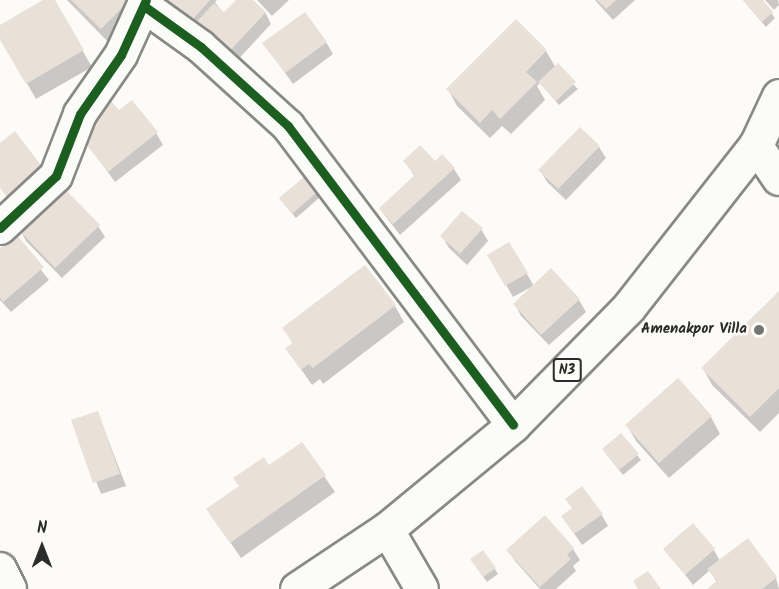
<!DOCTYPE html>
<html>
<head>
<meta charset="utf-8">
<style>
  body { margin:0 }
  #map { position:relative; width:779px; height:589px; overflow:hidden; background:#fcfbf8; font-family:Kalam,sans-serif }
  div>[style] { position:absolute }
  .shadow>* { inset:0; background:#0003 }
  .building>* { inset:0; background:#e9e0d7 }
  .roads { filter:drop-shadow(2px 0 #898987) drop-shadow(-2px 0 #898987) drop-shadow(0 2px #898987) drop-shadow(0 -2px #898987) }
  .minor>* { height:32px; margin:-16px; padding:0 16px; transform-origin:16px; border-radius:16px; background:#fbfbf9 }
  .major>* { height:33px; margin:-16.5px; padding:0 16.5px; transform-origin:16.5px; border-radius:16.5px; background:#fbfbf9 }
  .cycleway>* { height:9px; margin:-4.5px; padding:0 4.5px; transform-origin:4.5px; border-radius:4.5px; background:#1b5e20 }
  .dots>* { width:16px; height:16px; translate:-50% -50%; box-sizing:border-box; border:3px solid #fdfcf7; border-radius:50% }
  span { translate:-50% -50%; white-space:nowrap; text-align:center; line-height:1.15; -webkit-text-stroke:5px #fdfcf7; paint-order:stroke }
  .shield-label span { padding:2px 4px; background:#fdfcf7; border:2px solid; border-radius:4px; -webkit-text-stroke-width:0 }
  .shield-label { font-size:14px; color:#2b2b2b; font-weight:700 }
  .poi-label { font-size:15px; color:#2b2b2b; font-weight:700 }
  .right { translate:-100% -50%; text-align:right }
  .north { position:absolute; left:12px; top:517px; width:60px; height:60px; -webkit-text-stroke:4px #fdfcf7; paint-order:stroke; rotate:0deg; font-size:16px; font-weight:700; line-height:24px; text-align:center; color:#2b2b2b }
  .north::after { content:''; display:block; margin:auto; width:21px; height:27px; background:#2b2b2b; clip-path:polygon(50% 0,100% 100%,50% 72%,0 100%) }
</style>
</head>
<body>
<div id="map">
  <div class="shadow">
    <div style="clip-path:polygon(46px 0,53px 0,92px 67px,36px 99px,0 37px,0 27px)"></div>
    <div style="clip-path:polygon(67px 0,144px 0,111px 45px)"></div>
    <div style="clip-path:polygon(166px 0,217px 0,215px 2px,224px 14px,238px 0,251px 0,265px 12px,271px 24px,233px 65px)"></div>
    <div style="clip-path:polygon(257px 0,289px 0,272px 16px)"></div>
    <div style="clip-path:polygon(595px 0,635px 0,613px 20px)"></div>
    <div style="clip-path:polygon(743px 0,761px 0,775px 18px,766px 27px)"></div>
    <div style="clip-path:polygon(765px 0,778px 0,779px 5px,774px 10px)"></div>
    <div style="clip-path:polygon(516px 21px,546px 51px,556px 68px,578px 89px,559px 105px,540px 83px,537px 86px,545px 100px,511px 134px,502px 126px,490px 138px,457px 106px,448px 89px)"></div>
    <div style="clip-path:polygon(326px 42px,333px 54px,293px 84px,264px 43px)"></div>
    <div style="clip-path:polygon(119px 112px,156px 133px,163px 145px,115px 182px,84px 139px)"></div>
    <div style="clip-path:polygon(599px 147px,606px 158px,566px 200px,547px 182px,540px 170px)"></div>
    <div style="clip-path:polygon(405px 161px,435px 163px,454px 169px,461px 180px,400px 235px,380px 209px,415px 177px)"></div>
    <div style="clip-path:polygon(310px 173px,326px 192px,296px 218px,280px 199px)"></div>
    <div style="clip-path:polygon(98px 226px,105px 237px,62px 278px,26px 241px,20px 230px)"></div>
    <div style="clip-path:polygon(481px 229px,488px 241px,467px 265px,449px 248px,442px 236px)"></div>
    <div style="clip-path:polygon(15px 237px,49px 280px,11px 312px,0 300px,0 250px)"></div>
    <div style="clip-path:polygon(509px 244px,534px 286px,551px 270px,579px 300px,586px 312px,549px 345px,521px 316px,515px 304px,533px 286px,513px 297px,489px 255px)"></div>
    <div style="clip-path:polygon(779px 293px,779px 413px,760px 432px,712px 385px,703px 368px)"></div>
    <div style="clip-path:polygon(395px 306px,404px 322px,323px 384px,320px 379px,312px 385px,287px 349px,293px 344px,284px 328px)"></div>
    <div style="clip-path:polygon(678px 380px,711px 417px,720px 434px,669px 478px,636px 441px,627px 425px)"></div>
    <div style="clip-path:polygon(98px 413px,126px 486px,101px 494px,73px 421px)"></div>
    <div style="clip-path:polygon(302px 444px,335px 492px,241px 558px,208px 510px)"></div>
    <div style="clip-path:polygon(607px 455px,637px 455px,641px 460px,623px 475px)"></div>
    <div style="clip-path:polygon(573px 509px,601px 514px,608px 526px,582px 545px,563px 517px)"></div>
    <div style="clip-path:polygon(747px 540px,776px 578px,779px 589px,710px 589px,717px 583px,710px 570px,693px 585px,665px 549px,714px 550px,720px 561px)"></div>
    <div style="clip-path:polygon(573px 549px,580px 560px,573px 566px,576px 571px,556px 589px,540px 589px,515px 561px,508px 550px)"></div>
    <div style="clip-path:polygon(475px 565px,495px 569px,498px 574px,487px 582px)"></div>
  </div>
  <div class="building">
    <div style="clip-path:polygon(43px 0,55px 0,84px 50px,26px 84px,0 40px,0 25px)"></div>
    <div style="clip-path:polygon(71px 0,130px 0,101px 29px)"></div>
    <div style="clip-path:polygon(167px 0,210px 0,191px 21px)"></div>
    <div style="clip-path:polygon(236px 0,253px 0,266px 12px,226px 55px,194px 25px,214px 3px,224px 12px)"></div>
    <div style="clip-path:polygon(597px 0,616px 0,606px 9px)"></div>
    <div style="clip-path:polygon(743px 0,763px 0,773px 12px,762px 22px)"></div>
    <div style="clip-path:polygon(305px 12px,327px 42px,285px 73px,262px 43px)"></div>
    <div style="clip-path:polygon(516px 19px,547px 50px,526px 72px,537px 82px,500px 119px,492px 110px,480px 123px,446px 89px)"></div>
    <div style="clip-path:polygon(558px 63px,576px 82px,556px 101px,538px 82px)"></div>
    <div style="clip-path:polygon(132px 100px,158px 132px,108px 172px,82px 139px,93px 130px,87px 122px,112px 102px,119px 110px)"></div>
    <div style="clip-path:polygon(580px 127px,600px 146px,558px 189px,538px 170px)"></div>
    <div style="clip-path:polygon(15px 131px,50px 177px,13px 205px,0 188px,0 143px)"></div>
    <div style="clip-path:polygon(420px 145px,435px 161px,442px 154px,455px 168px,393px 224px,379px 208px,415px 175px,403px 161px)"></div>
    <div style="clip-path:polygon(311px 171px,324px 186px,292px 214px,279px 198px)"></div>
    <div style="clip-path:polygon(65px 189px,100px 225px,55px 268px,18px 229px)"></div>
    <div style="clip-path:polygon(462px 211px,483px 228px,460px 254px,440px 236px)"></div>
    <div style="clip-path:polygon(16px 234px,44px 267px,3px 302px,0 298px,0 248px)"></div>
    <div style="clip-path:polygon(509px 242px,528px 273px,505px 286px,487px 255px)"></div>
    <div style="clip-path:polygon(365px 265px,396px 305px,313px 368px,309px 364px,301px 370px,285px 348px,293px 343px,282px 328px)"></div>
    <div style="clip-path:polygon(551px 268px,580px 299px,541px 335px,513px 304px)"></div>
    <div style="clip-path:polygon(779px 291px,779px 388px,750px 417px,701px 368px)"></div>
    <div style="clip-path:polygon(678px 378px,712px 416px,659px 463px,625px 425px)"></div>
    <div style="clip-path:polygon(98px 411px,120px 474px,93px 483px,71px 420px)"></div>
    <div style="clip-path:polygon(621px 433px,639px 454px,619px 470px,602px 449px)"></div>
    <div style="clip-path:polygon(302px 442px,326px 475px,230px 543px,206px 509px,239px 486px,233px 478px,264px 457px,269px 465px)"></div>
    <div style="clip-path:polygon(582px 486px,603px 514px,574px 534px,561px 516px,572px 508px,565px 499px)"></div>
    <div style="clip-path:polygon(545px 515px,574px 548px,567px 555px,571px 559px,540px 587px,506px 550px)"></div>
    <div style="clip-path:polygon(693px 523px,715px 549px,685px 575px,663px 549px)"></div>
    <div style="clip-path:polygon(748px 538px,777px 577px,762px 589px,707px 589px,717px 581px,707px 569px)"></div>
    <div style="clip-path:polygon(483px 550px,496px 568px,483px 577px,470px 559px)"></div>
    <div style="clip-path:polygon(648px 571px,661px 589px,638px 589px,633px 581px)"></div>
  </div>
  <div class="roads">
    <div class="minor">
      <div style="left:144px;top:6px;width:70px;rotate:35.7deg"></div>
      <div style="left:201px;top:47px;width:118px;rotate:42.2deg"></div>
      <div style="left:288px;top:126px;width:374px;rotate:53deg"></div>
      <div style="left:756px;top:145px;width:41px;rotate:55.9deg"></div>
      <div style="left:0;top:228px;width:76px;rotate:-42.9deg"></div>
      <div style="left:56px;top:176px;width:66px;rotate:-68.8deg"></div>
      <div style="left:80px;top:114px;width:72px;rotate:-55.2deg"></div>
      <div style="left:121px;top:55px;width:60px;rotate:-65.6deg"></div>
      <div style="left:387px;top:529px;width:69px;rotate:59.7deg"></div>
      <div style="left:0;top:569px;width:22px;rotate:63deg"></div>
    </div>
    <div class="major">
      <div style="left:297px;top:589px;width:108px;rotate:-33.7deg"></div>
      <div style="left:387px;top:529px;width:163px;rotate:-39.5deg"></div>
      <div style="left:513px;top:425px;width:164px;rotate:-45.5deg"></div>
      <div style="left:628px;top:308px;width:207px;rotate:-51.9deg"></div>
      <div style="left:756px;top:145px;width:54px;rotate:-64.9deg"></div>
    </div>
  </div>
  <div class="cycleway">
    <div style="left:144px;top:6px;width:70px;rotate:35.7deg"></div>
    <div style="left:201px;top:47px;width:118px;rotate:42.2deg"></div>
    <div style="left:288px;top:126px;width:374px;rotate:53deg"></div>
    <div style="left:0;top:228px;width:76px;rotate:-42.9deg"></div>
    <div style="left:56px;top:176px;width:66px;rotate:-68.8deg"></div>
    <div style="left:80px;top:114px;width:72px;rotate:-55.2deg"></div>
    <div style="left:121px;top:55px;width:60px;rotate:-65.6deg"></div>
  </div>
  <div class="dots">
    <div style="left:759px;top:330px;background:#747473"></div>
  </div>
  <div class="shield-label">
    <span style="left:567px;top:370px">N3</span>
  </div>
  <div class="poi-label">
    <span class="right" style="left:747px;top:330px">Amenakpor Villa</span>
  </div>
  <div class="north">N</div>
</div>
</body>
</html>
